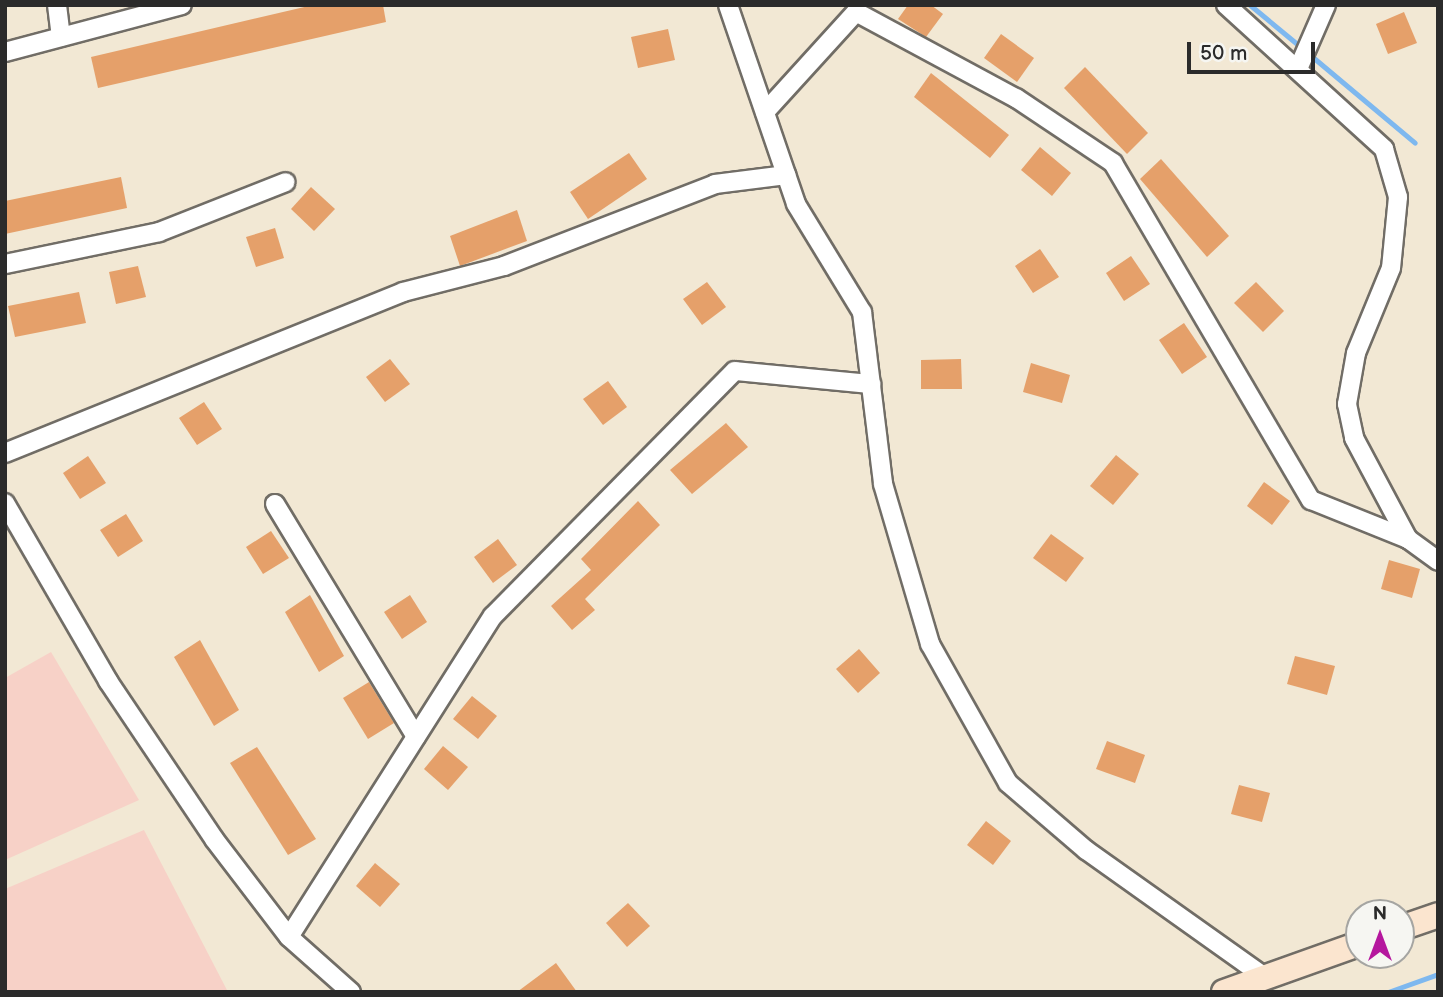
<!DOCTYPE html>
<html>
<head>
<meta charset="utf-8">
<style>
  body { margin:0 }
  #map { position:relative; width:1443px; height:997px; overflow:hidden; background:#f2e8d4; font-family:"Balsamiq Sans",sans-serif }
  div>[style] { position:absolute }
  .built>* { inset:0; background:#f7d1c7 }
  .stream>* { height:5px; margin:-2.5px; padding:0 2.5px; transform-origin:2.5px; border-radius:2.5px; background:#7eb8ef }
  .building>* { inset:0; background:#e5a06a }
  .roads { filter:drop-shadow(2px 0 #716d66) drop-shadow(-2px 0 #716d66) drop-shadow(0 2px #716d66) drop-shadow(0 -2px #716d66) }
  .minor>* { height:18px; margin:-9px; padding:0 9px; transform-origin:9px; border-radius:9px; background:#fff }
  .secondary>* { height:24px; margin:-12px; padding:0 12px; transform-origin:12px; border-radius:12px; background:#fbe5cf }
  span { translate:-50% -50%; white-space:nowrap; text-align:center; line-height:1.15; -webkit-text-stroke:7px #f6f6f2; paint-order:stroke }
  .frame { position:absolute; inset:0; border:7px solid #2b2b2b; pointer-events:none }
  .north { position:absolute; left:1345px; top:899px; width:70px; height:70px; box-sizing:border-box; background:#f6f6f2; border:2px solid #a5a5a2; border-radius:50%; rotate:0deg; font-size:19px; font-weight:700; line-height:28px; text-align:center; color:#2b2b2b }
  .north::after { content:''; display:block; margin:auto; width:24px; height:32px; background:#b5179e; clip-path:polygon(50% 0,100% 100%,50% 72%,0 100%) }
  .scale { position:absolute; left:1187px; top:42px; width:128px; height:32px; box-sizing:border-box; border:4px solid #2b2b2b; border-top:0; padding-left:9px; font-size:21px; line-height:24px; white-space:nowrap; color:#2b2b2b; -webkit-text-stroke:5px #f6f6f2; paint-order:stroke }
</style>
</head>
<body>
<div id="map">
  <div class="built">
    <div style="clip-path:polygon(51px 652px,139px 800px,5px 860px,5px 678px)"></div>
    <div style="clip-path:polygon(144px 830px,228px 992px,5px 992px,5px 889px)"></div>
  </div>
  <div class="stream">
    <div style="left:1250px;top:5px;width:67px;rotate:39.6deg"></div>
    <div style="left:1309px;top:54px;width:138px;rotate:40deg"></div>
    <div style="left:1388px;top:992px;width:53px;rotate:-19.8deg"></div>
  </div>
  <div class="building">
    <div style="clip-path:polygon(313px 5px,383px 5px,386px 22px,98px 88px,91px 57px)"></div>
    <div style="clip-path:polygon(908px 5px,931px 5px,943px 14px,926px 37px,898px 19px)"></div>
    <div style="clip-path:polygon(1404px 12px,1417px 43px,1388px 54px,1376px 24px)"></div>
    <div style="clip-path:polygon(668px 29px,675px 60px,638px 68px,631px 37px)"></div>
    <div style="clip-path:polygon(1001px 34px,1034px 58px,1017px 82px,984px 58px)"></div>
    <div style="clip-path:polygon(1085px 67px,1148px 133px,1127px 154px,1064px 88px)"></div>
    <div style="clip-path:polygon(931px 73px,1009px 135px,990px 158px,914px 97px)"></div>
    <div style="clip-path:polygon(1040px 147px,1071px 173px,1052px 196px,1021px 170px)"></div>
    <div style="clip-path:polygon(629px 153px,647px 179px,588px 219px,570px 192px)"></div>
    <div style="clip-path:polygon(1161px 159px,1229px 236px,1207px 257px,1140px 179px)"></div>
    <div style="clip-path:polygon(121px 177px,127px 208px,5px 234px,5px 201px)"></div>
    <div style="clip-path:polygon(311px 187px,335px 209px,314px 231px,291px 209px)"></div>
    <div style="clip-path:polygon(517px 210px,527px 241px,460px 266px,450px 236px)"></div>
    <div style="clip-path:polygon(275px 228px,284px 258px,256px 267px,246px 237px)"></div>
    <div style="clip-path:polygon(1040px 249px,1059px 277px,1033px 293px,1015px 266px)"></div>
    <div style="clip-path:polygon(1131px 256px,1150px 284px,1124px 301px,1106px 273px)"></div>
    <div style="clip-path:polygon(138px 266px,146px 297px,116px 304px,109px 272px)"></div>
    <div style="clip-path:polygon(707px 282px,726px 307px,702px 325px,683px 299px)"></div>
    <div style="clip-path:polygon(1256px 282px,1284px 311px,1263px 332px,1234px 303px)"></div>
    <div style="clip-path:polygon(79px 292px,86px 323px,15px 337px,8px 306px)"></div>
    <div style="clip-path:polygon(1184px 323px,1207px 357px,1182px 374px,1159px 340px)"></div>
    <div style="clip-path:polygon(390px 359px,410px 384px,385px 402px,366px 377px)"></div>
    <div style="clip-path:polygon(961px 359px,962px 389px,921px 389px,921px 360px)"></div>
    <div style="clip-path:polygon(1031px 363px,1070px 375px,1062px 403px,1023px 392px)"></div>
    <div style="clip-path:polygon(608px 381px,627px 407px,603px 425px,583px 399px)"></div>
    <div style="clip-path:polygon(204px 402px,222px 429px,197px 445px,179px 418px)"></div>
    <div style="clip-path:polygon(726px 423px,748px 447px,692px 494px,670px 470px)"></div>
    <div style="clip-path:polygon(1116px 455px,1139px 474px,1113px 505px,1090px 486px)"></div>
    <div style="clip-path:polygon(88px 456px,106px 483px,80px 499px,63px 473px)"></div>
    <div style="clip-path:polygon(1264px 482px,1290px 501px,1272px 525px,1247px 506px)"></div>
    <div style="clip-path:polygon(638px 501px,660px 525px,585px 599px,595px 610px,572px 630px,551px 606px,591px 570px,581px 559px)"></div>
    <div style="clip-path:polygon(126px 514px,143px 541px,118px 557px,100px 530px)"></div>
    <div style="clip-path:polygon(271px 531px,289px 558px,263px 574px,246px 547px)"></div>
    <div style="clip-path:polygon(1051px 534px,1084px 558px,1066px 582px,1033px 558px)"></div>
    <div style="clip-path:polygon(498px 539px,517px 565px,493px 583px,474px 557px)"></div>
    <div style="clip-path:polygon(1389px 560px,1420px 569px,1412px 598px,1381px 589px)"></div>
    <div style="clip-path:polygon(310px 595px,344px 656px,319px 672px,285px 612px)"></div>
    <div style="clip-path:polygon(410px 595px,427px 622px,402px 639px,384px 612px)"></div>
    <div style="clip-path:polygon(200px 640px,239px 710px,214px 726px,174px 657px)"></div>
    <div style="clip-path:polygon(859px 649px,880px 673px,858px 693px,836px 669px)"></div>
    <div style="clip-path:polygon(1295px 656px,1335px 666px,1327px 695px,1287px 684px)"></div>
    <div style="clip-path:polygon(369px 682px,394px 723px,368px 739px,343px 698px)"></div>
    <div style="clip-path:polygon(472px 696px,497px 716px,478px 739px,453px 719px)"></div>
    <div style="clip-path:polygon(1107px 741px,1145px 755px,1135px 783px,1096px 769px)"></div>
    <div style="clip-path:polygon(443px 746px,468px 767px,448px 790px,424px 769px)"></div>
    <div style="clip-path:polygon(257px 747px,316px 839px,288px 855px,230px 763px)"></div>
    <div style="clip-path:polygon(1239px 785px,1270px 793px,1262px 822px,1231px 814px)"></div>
    <div style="clip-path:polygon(986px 821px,1011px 841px,993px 865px,967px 845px)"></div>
    <div style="clip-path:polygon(375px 863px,400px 884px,380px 907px,356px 886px)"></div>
    <div style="clip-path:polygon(628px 903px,650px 926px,627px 947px,606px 923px)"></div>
    <div style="clip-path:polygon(556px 963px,577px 992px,517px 992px)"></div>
  </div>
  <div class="roads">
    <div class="minor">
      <div style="left:57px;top:5px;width:32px;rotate:83deg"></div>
      <div style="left:728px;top:5px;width:210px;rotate:71.1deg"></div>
      <div style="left:796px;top:204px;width:127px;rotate:58.6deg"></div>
      <div style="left:862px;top:312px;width:173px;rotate:83deg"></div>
      <div style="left:883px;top:484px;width:167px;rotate:73.6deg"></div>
      <div style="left:930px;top:644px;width:159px;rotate:60.7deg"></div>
      <div style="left:1008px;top:783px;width:103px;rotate:40.7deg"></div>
      <div style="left:1086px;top:850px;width:219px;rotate:35.4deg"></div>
      <div style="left:1226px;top:5px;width:214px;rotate:42.3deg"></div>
      <div style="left:1384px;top:149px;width:50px;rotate:73.7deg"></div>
      <div style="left:1398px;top:197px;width:71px;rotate:95.6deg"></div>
      <div style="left:1391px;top:268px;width:92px;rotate:112.4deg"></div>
      <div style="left:1356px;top:353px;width:52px;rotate:100deg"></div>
      <div style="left:1347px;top:404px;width:35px;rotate:78deg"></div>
      <div style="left:1354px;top:438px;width:115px;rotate:61.9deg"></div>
      <div style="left:5px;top:52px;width:183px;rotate:-14.9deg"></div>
      <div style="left:1298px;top:69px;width:70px;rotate:-66.4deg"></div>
      <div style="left:765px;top:112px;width:135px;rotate:-47.7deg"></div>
      <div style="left:856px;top:12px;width:182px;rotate:28.3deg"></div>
      <div style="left:1016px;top:98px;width:117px;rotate:33.8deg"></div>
      <div style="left:1113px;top:163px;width:391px;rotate:59.6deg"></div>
      <div style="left:1311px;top:500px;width:105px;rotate:21.9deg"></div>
      <div style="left:1408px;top:539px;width:37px;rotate:36deg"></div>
      <div style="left:5px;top:264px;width:157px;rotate:-11.7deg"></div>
      <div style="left:159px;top:232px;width:136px;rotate:-21.5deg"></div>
      <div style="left:5px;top:453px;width:429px;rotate:-22deg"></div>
      <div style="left:403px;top:292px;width:104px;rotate:-14.4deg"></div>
      <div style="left:504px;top:266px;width:226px;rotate:-21.2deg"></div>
      <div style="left:715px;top:184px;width:72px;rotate:-7.2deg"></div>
      <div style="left:5px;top:503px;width:206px;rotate:59.9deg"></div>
      <div style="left:108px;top:681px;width:190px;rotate:56.1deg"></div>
      <div style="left:214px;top:839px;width:123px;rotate:52.6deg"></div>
      <div style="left:289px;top:937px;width:83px;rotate:41.6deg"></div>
      <div style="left:275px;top:504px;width:272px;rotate:58.8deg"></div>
      <div style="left:289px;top:937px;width:380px;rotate:-57.6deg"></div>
      <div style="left:493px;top:616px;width:344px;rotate:-45.4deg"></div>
      <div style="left:735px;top:371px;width:137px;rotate:5.5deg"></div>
    </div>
    <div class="secondary">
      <div style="left:1401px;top:928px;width:39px;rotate:-19deg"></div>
      <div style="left:1224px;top:992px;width:143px;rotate:-19.6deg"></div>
    </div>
  </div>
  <div class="frame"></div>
  <div class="north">N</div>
  <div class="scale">50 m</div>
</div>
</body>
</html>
